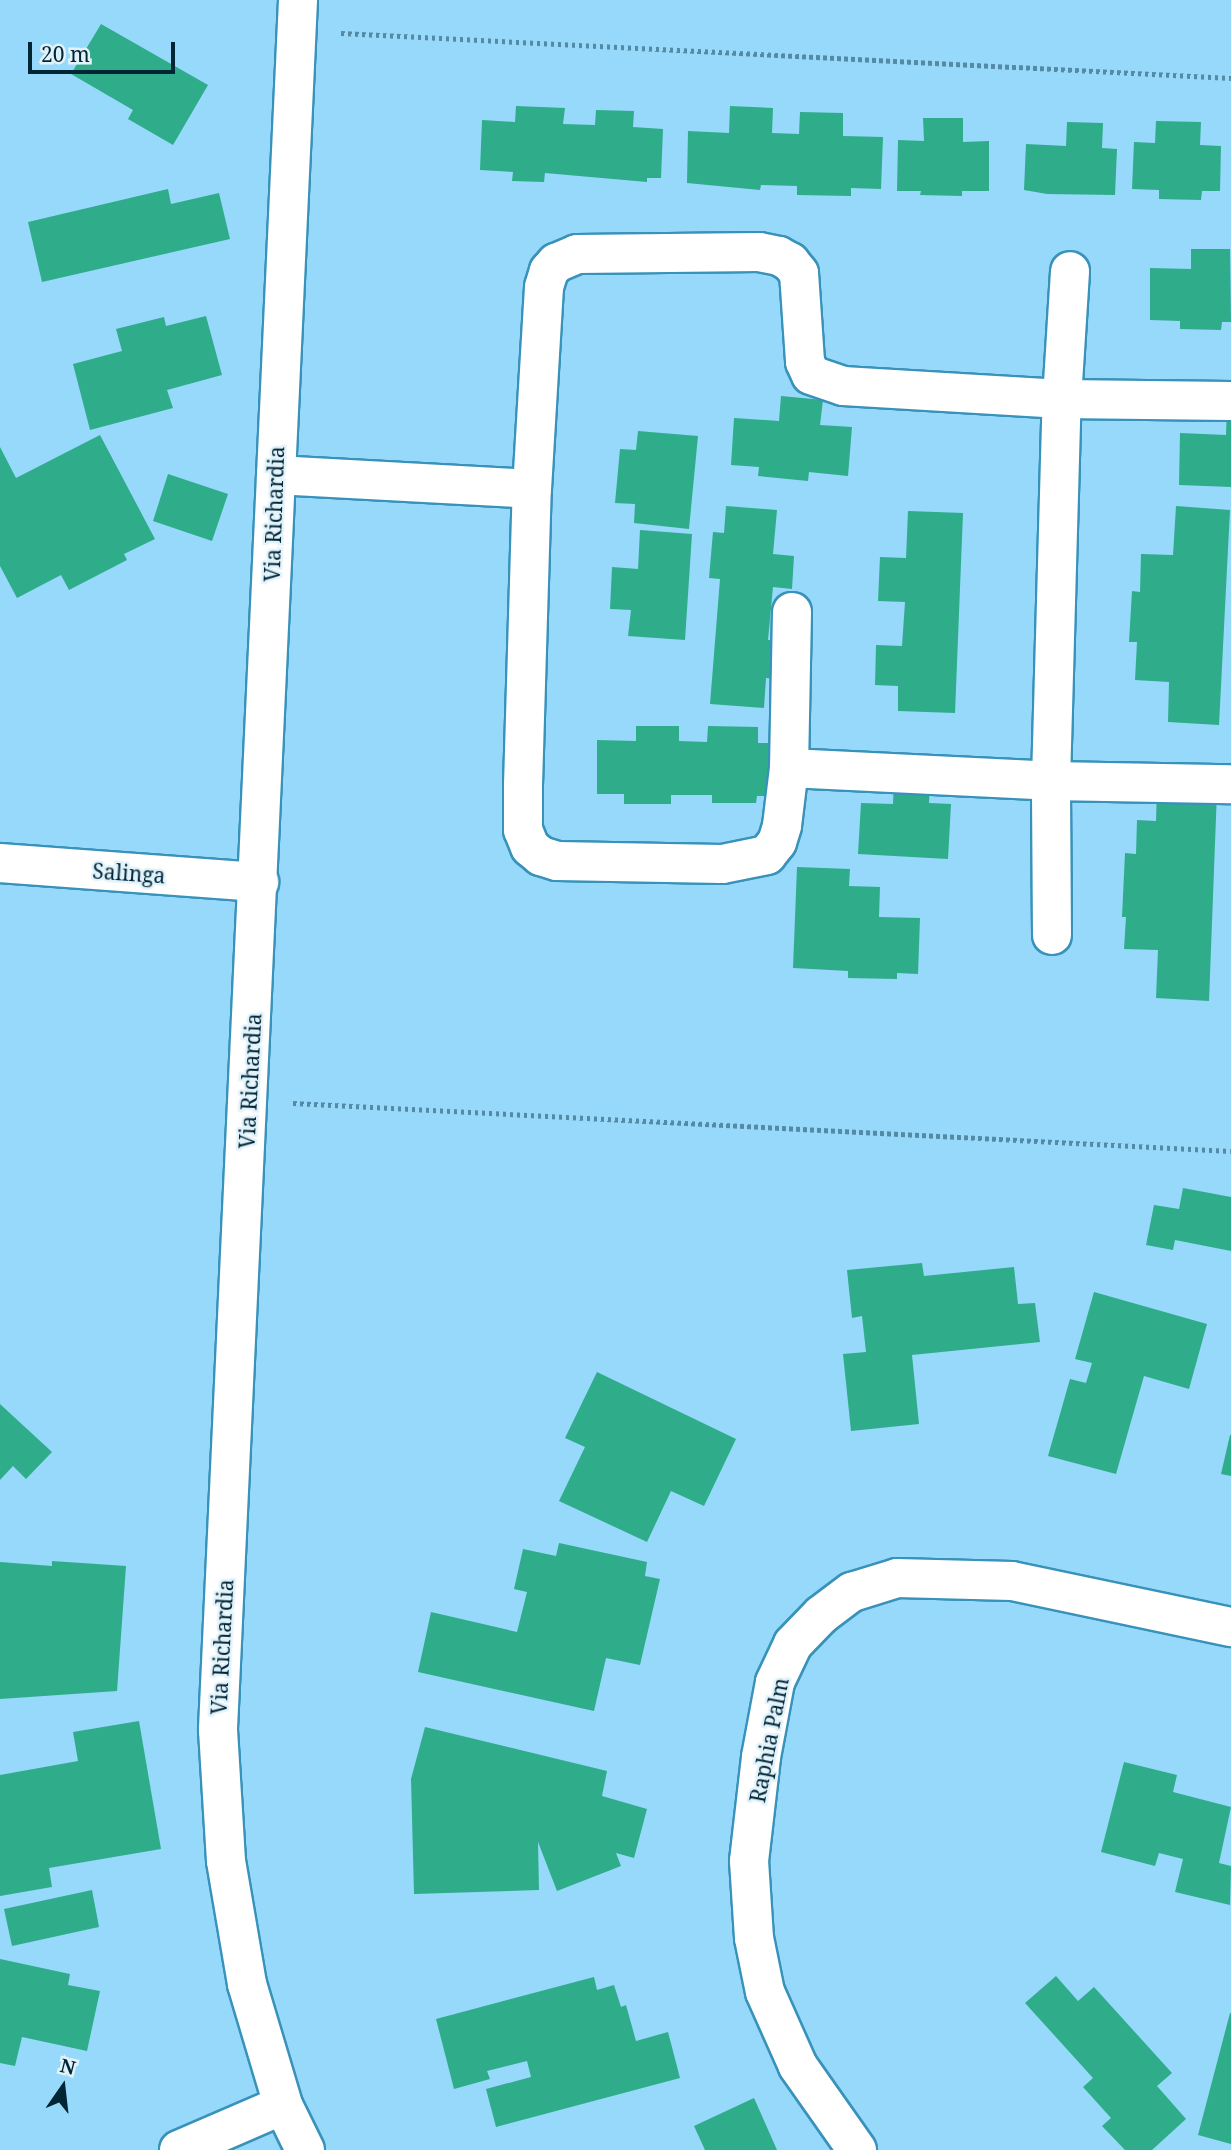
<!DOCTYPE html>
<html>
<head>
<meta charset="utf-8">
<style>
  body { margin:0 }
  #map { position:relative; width:1231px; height:2150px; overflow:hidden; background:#96d9fb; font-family:"Noto Serif",serif }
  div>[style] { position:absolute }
  .building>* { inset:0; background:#2fac8a }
  .path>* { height:4.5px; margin-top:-2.25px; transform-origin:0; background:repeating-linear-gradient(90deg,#548aa4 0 3.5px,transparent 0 7px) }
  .roads { filter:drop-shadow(2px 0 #3892b9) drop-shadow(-2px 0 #3892b9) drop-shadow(0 2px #3892b9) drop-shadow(0 -2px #3892b9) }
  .street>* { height:38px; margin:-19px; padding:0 19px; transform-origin:19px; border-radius:19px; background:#fff }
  span { translate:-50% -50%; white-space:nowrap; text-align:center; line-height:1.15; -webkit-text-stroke:5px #e2f2fb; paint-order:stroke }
  .street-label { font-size:21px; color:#002636 }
  .north { position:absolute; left:28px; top:2052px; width:70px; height:70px; -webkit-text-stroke:5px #e2f2fb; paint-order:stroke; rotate:14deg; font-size:19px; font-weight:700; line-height:28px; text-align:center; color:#002636 }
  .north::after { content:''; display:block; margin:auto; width:24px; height:32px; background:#002636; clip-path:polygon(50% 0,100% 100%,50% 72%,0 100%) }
  .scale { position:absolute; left:28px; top:42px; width:147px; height:32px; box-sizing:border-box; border:4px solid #002636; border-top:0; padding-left:9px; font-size:21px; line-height:24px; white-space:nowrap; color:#002636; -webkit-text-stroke:5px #e2f2fb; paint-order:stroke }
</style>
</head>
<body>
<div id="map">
  <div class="building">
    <div style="clip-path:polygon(101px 24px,208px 85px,173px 145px,128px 119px,133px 110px,71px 74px)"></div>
    <div style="clip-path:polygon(516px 106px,565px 108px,563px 124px,595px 125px,596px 110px,634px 111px,633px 127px,663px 129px,661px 178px,647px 178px,647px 182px,545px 173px,544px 182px,512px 181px,513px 172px,480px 170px,482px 120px,515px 122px)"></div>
    <div style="clip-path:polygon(730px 106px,773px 108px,772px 133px,799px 134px,800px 112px,843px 113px,843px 136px,883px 137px,881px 189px,851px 188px,851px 196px,797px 195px,797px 186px,761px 185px,760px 190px,687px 183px,688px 131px,729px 133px)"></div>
    <div style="clip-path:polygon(923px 118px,963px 118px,963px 142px,989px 141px,989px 191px,962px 191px,962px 196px,920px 195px,921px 191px,897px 191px,898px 140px,924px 141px)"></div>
    <div style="clip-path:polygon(1156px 121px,1201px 122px,1200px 145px,1221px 146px,1220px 191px,1202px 191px,1201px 200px,1159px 199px,1159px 190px,1132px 189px,1134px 142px,1155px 143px)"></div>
    <div style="clip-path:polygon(1067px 122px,1103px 123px,1102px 148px,1117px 149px,1115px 195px,1047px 194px,1024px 190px,1026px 144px,1066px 146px)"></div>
    <div style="clip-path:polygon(168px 189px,171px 204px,219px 193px,230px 239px,42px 282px,28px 222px)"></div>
    <div style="clip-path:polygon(1191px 249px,1230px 249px,1231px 322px,1222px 322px,1221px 330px,1180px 329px,1180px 321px,1150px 320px,1150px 268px,1191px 269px)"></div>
    <div style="clip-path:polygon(206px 316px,222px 375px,167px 390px,173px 408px,90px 430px,73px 364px,122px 351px,116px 329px,164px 317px,166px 326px)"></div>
    <div style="clip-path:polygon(781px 396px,823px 400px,820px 425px,852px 427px,848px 476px,809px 472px,808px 481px,758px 476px,759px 467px,731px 465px,734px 418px,779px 421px)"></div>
    <div style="clip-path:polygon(1227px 407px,1231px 408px,1231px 487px,1179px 485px,1180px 433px,1226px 435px)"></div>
    <div style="clip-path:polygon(638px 431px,698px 436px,689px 529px,634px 523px,635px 504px,615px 503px,620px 449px,636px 450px)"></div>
    <div style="clip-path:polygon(100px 435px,155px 539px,124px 554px,127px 560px,69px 590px,61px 575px,17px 598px,0 566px,0 447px,16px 478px)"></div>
    <div style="clip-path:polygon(168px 474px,228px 494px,212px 541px,153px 521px)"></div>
    <div style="clip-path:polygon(726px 506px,777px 510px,773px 554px,794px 556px,792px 589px,773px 587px,768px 640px,787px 641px,784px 680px,766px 678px,764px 708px,710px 704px,720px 579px,709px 578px,713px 532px,724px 533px)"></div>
    <div style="clip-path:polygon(1176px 506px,1230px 510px,1219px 725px,1168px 722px,1169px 682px,1135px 680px,1137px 642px,1129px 642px,1132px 591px,1140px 592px,1141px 554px,1173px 555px)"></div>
    <div style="clip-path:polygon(908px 511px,963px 513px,955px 713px,898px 711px,898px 686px,875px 685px,876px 645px,902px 646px,905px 602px,878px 601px,880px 557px,906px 558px)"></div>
    <div style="clip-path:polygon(640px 530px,692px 534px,685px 640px,628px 636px,631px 610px,610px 609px,612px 567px,638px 569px)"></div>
    <div style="clip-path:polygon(636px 726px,679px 726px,679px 741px,707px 742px,708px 726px,758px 727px,758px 743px,778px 743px,777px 796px,757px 796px,756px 803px,712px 803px,712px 795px,671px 795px,671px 804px,624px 804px,624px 794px,597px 794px,597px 740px,636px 741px)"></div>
    <div style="clip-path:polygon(894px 782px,930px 784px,929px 803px,951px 804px,948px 859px,858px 854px,861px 803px,893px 804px)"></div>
    <div style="clip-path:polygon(1157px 789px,1217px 791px,1209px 1001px,1156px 998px,1158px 950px,1124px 949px,1126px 917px,1122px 917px,1125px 853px,1136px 854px,1137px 820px,1156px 821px)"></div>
    <div style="clip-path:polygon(797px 867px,850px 869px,849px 886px,880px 887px,879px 917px,920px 918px,918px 974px,897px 973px,897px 979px,848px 978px,848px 971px,793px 968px)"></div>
    <div style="clip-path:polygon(1183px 1188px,1231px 1197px,1231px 1251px,1175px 1240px,1173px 1250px,1146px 1245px,1154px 1205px,1179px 1209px)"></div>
    <div style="clip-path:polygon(922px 1263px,924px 1276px,1014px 1267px,1018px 1304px,1035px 1303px,1040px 1342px,912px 1355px,919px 1424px,851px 1431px,843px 1354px,866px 1352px,862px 1316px,852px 1318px,847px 1270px)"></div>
    <div style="clip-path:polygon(1094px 1292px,1207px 1324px,1189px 1389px,1144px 1376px,1116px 1474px,1048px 1456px,1070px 1379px,1086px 1383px,1092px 1363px,1075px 1359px)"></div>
    <div style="clip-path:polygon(597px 1372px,736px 1439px,704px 1506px,671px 1491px,647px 1542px,559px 1501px,585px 1447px,565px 1438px)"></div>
    <div style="clip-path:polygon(0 1404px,52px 1452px,26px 1479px,13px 1466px,0 1480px)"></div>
    <div style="clip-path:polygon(1230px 1435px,1231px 1435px,1231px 1476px,1221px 1474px)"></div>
    <div style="clip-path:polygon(559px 1543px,647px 1562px,645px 1576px,660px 1579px,640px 1665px,606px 1658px,594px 1711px,418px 1672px,431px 1612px,517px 1632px,527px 1592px,514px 1589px,523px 1549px,556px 1556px)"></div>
    <div style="clip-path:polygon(52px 1561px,126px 1566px,117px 1691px,0 1699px,0 1562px,52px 1566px)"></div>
    <div style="clip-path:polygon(139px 1721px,161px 1849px,49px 1868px,52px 1887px,0 1896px,0 1775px,78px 1761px,73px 1732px)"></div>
    <div style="clip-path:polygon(425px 1727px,607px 1771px,602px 1796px,647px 1809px,634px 1858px,616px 1853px,621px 1866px,557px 1891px,538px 1842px,539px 1890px,414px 1894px,411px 1779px)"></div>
    <div style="clip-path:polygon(1124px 1762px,1177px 1775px,1173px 1792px,1231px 1807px,1219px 1863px,1231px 1866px,1230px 1905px,1175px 1892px,1183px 1859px,1159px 1853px,1155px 1866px,1101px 1852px)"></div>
    <div style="clip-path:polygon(92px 1890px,99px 1927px,12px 1946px,4px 1909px)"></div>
    <div style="clip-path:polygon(0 1959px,70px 1974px,68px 1985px,100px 1991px,87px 2051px,22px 2037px,15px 2066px,0 2063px)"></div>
    <div style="clip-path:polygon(1056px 1976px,1078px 2001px,1094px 1987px,1172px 2073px,1157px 2086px,1186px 2119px,1152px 2150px,1125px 2150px,1102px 2126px,1111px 2118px,1083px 2087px,1093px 2078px,1025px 2003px)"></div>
    <div style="clip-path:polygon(594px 1977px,597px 1990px,614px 1985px,621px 2007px,626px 2005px,636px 2041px,668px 2032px,680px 2078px,496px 2127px,486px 2089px,531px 2077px,527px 2061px,487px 2071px,490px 2079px,454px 2089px,436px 2019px)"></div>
    <div style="clip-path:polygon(1230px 2013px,1231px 2013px,1231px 2144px,1198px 2135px)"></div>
    <div style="clip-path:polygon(754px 2098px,777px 2150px,705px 2150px,694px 2126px)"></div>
  </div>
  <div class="path">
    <div style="left:341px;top:33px;width:891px;rotate:2.89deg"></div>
    <div style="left:293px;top:1103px;width:939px;rotate:2.93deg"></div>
  </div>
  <div class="roads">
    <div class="street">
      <div style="left:298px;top:0;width:1732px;rotate:92.65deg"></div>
      <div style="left:218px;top:1730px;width:131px;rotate:86.5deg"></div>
      <div style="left:226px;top:1861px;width:125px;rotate:80.3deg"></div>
      <div style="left:247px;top:1984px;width:126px;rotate:73.4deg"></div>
      <div style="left:283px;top:2105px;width:50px;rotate:63.9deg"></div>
      <div style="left:276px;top:475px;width:256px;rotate:3.1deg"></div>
      <div style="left:792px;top:612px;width:156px;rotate:91.1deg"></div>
      <div style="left:789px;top:768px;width:58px;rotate:96.9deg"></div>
      <div style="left:782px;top:826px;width:17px;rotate:107deg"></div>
      <div style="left:777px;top:842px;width:16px;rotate:128deg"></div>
      <div style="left:767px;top:855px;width:46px;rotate:168.7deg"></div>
      <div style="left:722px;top:864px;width:165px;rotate:-179deg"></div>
      <div style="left:557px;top:861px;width:17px;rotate:-163deg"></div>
      <div style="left:541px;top:856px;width:14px;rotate:-141deg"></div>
      <div style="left:530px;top:847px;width:18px;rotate:-112deg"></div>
      <div style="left:523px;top:830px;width:45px;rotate:-90deg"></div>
      <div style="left:523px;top:785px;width:296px;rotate:-88.3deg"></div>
      <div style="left:532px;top:489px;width:202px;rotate:-86.6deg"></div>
      <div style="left:544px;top:287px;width:17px;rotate:-73deg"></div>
      <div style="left:549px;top:271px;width:11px;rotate:-49deg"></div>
      <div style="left:556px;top:263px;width:23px;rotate:-23deg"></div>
      <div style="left:577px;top:254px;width:182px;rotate:-0.6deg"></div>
      <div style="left:759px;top:252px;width:20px;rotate:11deg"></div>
      <div style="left:779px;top:256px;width:13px;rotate:29deg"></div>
      <div style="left:790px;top:262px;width:14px;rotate:51deg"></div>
      <div style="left:799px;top:273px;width:89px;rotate:86.1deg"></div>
      <div style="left:805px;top:362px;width:14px;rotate:65deg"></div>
      <div style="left:811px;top:375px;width:34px;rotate:19deg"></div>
      <div style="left:843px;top:386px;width:219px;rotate:3.4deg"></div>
      <div style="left:1062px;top:399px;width:169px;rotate:0.7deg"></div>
      <div style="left:789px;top:768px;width:262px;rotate:2.8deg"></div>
      <div style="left:1051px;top:781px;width:180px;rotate:1deg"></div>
      <div style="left:0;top:863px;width:260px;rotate:4.2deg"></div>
      <div style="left:1052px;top:935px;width:154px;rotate:-90.4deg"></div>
      <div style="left:1051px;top:781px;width:382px;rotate:-88.4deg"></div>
      <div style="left:1062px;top:399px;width:128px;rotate:-86.4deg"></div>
      <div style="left:179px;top:2150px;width:113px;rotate:-23.4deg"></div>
      <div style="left:857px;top:2150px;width:103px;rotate:-125.1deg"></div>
      <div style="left:798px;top:2066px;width:81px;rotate:-114deg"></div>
      <div style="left:765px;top:1992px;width:55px;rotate:-101.5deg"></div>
      <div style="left:754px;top:1938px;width:77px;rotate:-93.7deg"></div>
      <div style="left:749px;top:1861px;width:105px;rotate:-83.4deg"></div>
      <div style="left:761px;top:1757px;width:76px;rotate:-79.4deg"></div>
      <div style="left:775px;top:1682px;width:42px;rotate:-64.7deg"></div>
      <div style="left:793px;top:1644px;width:40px;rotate:-46deg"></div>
      <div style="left:821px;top:1615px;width:39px;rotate:-37deg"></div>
      <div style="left:852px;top:1592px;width:47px;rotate:-17.3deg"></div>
      <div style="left:897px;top:1578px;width:115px;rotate:1.5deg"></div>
      <div style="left:1012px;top:1581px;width:224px;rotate:11.9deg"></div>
    </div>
  </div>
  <div class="street-label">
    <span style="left:274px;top:514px;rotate:-88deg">Via Richardia</span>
    <span style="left:129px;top:873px;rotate:4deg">Salinga</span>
    <span style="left:250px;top:1081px;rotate:-87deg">Via Richardia</span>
    <span style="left:222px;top:1647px;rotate:-87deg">Via Richardia</span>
    <span style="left:769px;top:1740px;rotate:-79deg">Raphia Palm</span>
  </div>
  <div class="north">N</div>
  <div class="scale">20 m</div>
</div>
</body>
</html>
